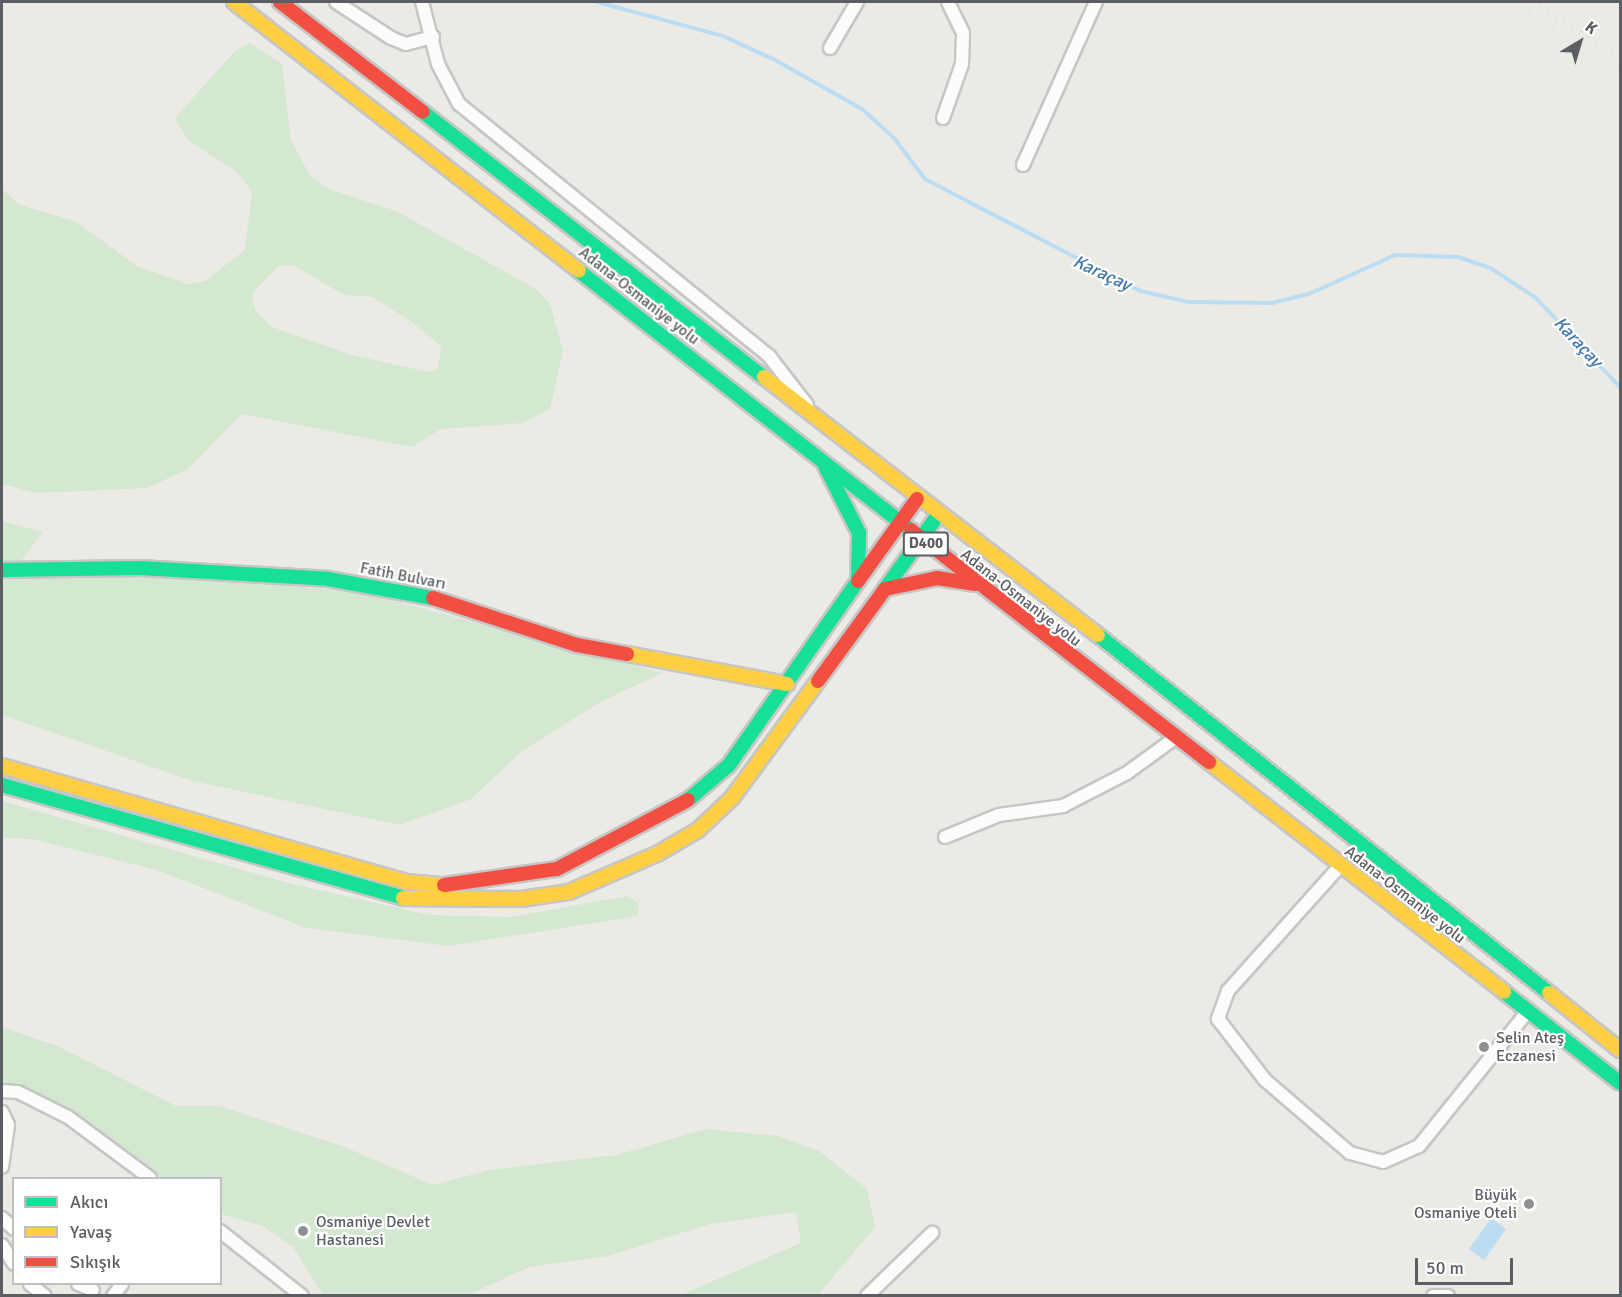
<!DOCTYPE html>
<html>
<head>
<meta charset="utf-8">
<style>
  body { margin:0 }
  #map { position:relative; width:1622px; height:1297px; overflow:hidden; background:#ebeae5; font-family:Signika,sans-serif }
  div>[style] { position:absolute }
  .green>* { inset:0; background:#d4e7d1 }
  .water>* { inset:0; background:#baddf4 }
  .stream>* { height:4px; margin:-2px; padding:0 2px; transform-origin:2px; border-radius:2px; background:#baddf4 }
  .roads { filter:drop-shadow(2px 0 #c6c6c6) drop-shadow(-2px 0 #c6c6c6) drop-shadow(0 2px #c6c6c6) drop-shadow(0 -2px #c6c6c6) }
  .street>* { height:12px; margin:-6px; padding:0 6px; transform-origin:6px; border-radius:6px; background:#fcfcfb }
  .fast>* { height:14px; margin:-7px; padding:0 7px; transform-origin:7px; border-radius:7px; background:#16e098 }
  .slow>* { height:14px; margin:-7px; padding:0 7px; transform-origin:7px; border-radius:7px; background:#ffcf43 }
  .jam>* { height:14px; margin:-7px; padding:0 7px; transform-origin:7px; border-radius:7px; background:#f24e42 }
  .rail>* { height:4px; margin-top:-2px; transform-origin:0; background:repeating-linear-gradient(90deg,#e2e2e2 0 1.5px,transparent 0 9.5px) }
  .dots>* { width:16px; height:16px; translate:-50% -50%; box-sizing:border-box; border:3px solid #fff; border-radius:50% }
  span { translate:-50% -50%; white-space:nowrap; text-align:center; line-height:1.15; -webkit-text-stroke:4.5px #fff; paint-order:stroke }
  .shield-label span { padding:2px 4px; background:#fff; border:2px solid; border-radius:4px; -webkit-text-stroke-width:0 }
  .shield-label { font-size:15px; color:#5b5f63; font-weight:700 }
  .street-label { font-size:16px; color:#5b5f63 }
  .poi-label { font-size:16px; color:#5b5f63 }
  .left { translate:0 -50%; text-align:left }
  .right { translate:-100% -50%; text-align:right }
  .water-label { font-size:18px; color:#4278ad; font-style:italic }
  .frame { position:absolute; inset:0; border:3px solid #5b5f63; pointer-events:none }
  .legend { position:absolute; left:12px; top:1177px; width:210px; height:108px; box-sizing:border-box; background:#fff; border:2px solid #bdbfc1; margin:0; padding:8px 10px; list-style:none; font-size:18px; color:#5b5f63 }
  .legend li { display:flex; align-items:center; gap:12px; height:30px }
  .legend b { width:30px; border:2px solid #bdbfc1 }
  .north { position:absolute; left:1550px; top:12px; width:60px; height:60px; -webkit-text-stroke:4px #fff; paint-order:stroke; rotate:38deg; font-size:16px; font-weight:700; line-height:24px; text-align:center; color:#5b5f63 }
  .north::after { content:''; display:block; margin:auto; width:21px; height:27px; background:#5b5f63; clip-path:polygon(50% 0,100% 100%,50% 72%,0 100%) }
  .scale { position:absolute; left:1415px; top:1258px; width:98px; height:27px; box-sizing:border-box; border:3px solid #5b5f63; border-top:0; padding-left:8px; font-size:18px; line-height:21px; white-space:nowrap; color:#5b5f63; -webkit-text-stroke:4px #fff; paint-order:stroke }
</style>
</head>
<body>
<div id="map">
  <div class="green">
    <div style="clip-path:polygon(evenodd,250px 43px,282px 64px,291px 140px,310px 176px,329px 189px,396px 211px,536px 289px,550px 304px,563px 351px,550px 409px,523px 423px,441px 429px,412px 447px,242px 414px,188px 469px,147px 488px,37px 493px,2px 484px,2px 189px,20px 205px,75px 221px,137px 266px,188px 284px,205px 281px,245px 250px,252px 192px,237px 172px,188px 140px,175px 118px,235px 51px,250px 43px,293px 265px,344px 295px,373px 297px,413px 323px,441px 346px,438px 369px,428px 372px,352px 355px,272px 327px,255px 310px,252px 294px,278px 266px,293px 265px)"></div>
    <div style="clip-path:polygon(2px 521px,43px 532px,21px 561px,2px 561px)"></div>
    <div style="clip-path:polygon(2px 571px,164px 573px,365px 593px,662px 673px,602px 701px,522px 751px,471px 799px,400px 825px,193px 781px,2px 715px)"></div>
    <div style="clip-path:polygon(2px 801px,292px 884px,430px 915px,511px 917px,628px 896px,639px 904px,638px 916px,448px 946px,306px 928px,157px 870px,32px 839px,2px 838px)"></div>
    <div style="clip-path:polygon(2px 1027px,57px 1046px,176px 1106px,219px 1106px,342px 1146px,433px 1185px,489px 1170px,617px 1155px,706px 1129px,778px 1136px,819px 1151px,867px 1189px,875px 1227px,818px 1295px,681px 1295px,801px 1243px,796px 1212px,710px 1224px,608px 1256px,529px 1267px,468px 1295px,323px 1295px,293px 1247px,263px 1226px,221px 1214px,220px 1178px,155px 1178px,113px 1140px,2px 1083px)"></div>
  </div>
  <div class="water">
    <div style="clip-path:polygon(1491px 1218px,1506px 1229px,1484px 1260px,1469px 1249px)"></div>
  </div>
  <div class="stream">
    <div style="left:597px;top:2px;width:131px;rotate:15.1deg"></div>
    <div style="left:723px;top:36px;width:60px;rotate:24.8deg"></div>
    <div style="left:777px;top:61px;width:98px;rotate:29.5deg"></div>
    <div style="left:862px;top:109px;width:43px;rotate:42.2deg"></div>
    <div style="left:894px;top:138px;width:51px;rotate:52.9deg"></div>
    <div style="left:925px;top:179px;width:242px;rotate:27.5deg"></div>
    <div style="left:1140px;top:291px;width:50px;rotate:12.7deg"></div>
    <div style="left:1189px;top:302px;width:83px;rotate:0.7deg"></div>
    <div style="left:1272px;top:303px;width:38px;rotate:-14deg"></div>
    <div style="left:1309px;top:294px;width:94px;rotate:-24.4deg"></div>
    <div style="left:1395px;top:255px;width:63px;rotate:1.8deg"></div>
    <div style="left:1458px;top:257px;width:36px;rotate:19deg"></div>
    <div style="left:1492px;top:269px;width:53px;rotate:33.4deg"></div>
    <div style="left:1536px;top:298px;width:122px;rotate:46.7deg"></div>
  </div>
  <div class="roads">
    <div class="street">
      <div style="left:336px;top:2px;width:66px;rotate:33.2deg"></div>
      <div style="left:391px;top:38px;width:16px;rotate:22deg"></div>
      <div style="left:406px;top:44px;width:28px;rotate:-15deg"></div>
      <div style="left:422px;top:2px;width:64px;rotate:75.5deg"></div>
      <div style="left:438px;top:64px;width:45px;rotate:62.3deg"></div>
      <div style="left:459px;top:104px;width:400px;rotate:39.1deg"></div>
      <div style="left:769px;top:356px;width:62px;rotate:52.2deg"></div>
      <div style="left:830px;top:48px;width:53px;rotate:-59.6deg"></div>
      <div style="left:943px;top:118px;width:57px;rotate:-70.6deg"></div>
      <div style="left:962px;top:64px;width:31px;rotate:-88deg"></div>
      <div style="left:963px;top:33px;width:34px;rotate:-116deg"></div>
      <div style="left:1023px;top:165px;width:179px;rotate:-65.9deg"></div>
      <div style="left:945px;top:837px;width:58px;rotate:-22.2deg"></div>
      <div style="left:999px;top:815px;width:65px;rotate:-8deg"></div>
      <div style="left:1063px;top:806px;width:72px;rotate:-27.3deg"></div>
      <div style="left:1127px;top:773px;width:59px;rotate:-36.1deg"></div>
      <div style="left:1340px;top:866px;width:168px;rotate:131.9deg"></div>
      <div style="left:1228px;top:991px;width:30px;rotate:110deg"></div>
      <div style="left:1218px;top:1019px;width:77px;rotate:52.4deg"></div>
      <div style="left:1265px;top:1080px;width:112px;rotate:40.7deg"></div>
      <div style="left:1350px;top:1153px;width:34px;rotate:15deg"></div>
      <div style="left:1383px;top:1162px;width:39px;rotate:-24deg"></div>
      <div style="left:1419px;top:1146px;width:174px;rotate:-51.1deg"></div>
      <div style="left:2px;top:1091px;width:16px;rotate:4deg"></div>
      <div style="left:18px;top:1092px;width:56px;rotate:26.6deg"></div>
      <div style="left:68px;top:1117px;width:102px;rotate:36.6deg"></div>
      <div style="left:2px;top:1112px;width:14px;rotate:65deg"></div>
      <div style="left:8px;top:1125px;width:42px;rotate:98.1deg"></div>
      <div style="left:2px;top:1218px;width:16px;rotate:43deg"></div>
      <div style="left:220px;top:1231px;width:105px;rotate:38.4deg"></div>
      <div style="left:2px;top:1245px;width:22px;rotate:58deg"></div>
      <div style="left:30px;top:1284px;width:19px;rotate:39deg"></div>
      <div style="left:78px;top:1284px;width:16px;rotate:22deg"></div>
      <div style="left:113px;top:1296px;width:15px;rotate:-53deg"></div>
      <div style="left:867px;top:1296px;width:91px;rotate:-44.1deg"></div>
      <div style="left:1433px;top:1296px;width:15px"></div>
    </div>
    <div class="fast">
      <div style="left:423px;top:112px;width:432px;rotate:37.9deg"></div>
      <div style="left:579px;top:271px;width:421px;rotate:38deg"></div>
      <div style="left:2px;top:570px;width:138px;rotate:-0.8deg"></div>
      <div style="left:140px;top:568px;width:188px;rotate:3.3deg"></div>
      <div style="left:328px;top:579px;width:107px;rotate:10.3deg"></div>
      <div style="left:885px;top:589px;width:91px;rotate:-54.4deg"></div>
      <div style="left:1098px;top:635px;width:576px;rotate:38.44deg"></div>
      <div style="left:2px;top:785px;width:417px;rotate:15.7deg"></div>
      <div style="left:688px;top:800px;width:54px;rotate:-40.5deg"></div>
      <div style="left:729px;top:765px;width:225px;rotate:-55deg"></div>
      <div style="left:858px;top:581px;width:48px;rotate:-88.8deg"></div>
      <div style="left:859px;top:533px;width:75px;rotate:-116.9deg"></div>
      <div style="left:1504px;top:992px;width:147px;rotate:38.1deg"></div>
    </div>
    <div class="slow">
      <div style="left:234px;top:2px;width:437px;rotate:37.9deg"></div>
      <div style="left:764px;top:377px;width:422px;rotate:37.7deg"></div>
      <div style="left:627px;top:654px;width:163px;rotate:10.6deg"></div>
      <div style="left:1209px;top:762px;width:374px;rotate:37.9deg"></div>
      <div style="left:2px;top:766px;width:420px;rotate:16deg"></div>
      <div style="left:406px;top:882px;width:38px;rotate:5deg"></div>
      <div style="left:403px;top:898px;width:118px;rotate:0.5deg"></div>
      <div style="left:521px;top:899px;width:49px;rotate:-8.3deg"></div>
      <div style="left:569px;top:892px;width:96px;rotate:-23.4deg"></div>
      <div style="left:657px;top:854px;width:48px;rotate:-30.3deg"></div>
      <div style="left:698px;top:830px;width:47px;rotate:-43.3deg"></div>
      <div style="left:732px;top:798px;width:145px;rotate:-53.7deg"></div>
      <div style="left:1549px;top:993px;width:91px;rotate:38.8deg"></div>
    </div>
    <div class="jam">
      <div style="left:280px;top:2px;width:180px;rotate:37.6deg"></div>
      <div style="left:911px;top:530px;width:378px;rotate:37.9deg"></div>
      <div style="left:858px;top:581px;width:101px;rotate:-54.3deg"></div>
      <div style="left:433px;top:598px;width:151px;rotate:18.1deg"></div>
      <div style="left:577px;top:645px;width:51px;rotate:10.2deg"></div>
      <div style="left:818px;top:681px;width:114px;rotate:-53.9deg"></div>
      <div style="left:885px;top:589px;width:53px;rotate:-11.9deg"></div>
      <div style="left:937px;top:578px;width:39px;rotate:9deg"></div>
      <div style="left:444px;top:885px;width:114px;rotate:-8.1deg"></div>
      <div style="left:557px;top:869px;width:148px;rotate:-27.8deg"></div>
    </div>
  </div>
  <div class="rail">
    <div style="left:1513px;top:2px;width:126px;rotate:31.7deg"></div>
    <div style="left:1531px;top:2px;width:104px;rotate:31.2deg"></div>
  </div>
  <div class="dots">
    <div style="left:1484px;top:1047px;background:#8d9090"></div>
    <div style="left:1529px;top:1204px;background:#8d9090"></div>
    <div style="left:303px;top:1231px;background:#8d9090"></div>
  </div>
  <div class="shield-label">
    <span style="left:926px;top:544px">D400</span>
  </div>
  <div class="street-label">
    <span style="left:639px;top:296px;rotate:38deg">Adana-Osmaniye yolu</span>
    <span style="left:403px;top:576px;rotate:11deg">Fatih Bulvarı</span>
    <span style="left:1021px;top:598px;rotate:38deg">Adana-Osmaniye yolu</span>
    <span style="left:1405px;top:895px;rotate:38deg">Adana-Osmaniye yolu</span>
  </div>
  <div class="poi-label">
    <span class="left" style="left:1496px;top:1047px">Selin Ateş<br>Eczanesi</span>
    <span class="right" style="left:1517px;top:1204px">Büyük<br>Osmaniye Oteli</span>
    <span class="left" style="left:316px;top:1231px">Osmaniye Devlet<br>Hastanesi</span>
  </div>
  <div class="water-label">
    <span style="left:1102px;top:273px;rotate:25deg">Karaçay</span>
    <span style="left:1578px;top:342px;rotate:47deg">Karaçay</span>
  </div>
  <div class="frame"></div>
  <ul class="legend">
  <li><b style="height:8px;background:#16e098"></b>Akıcı</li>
  <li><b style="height:8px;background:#ffcf43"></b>Yavaş</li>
  <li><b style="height:8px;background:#f24e42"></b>Sıkışık</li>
  </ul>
  <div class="north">K</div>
  <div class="scale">50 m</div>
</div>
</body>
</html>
